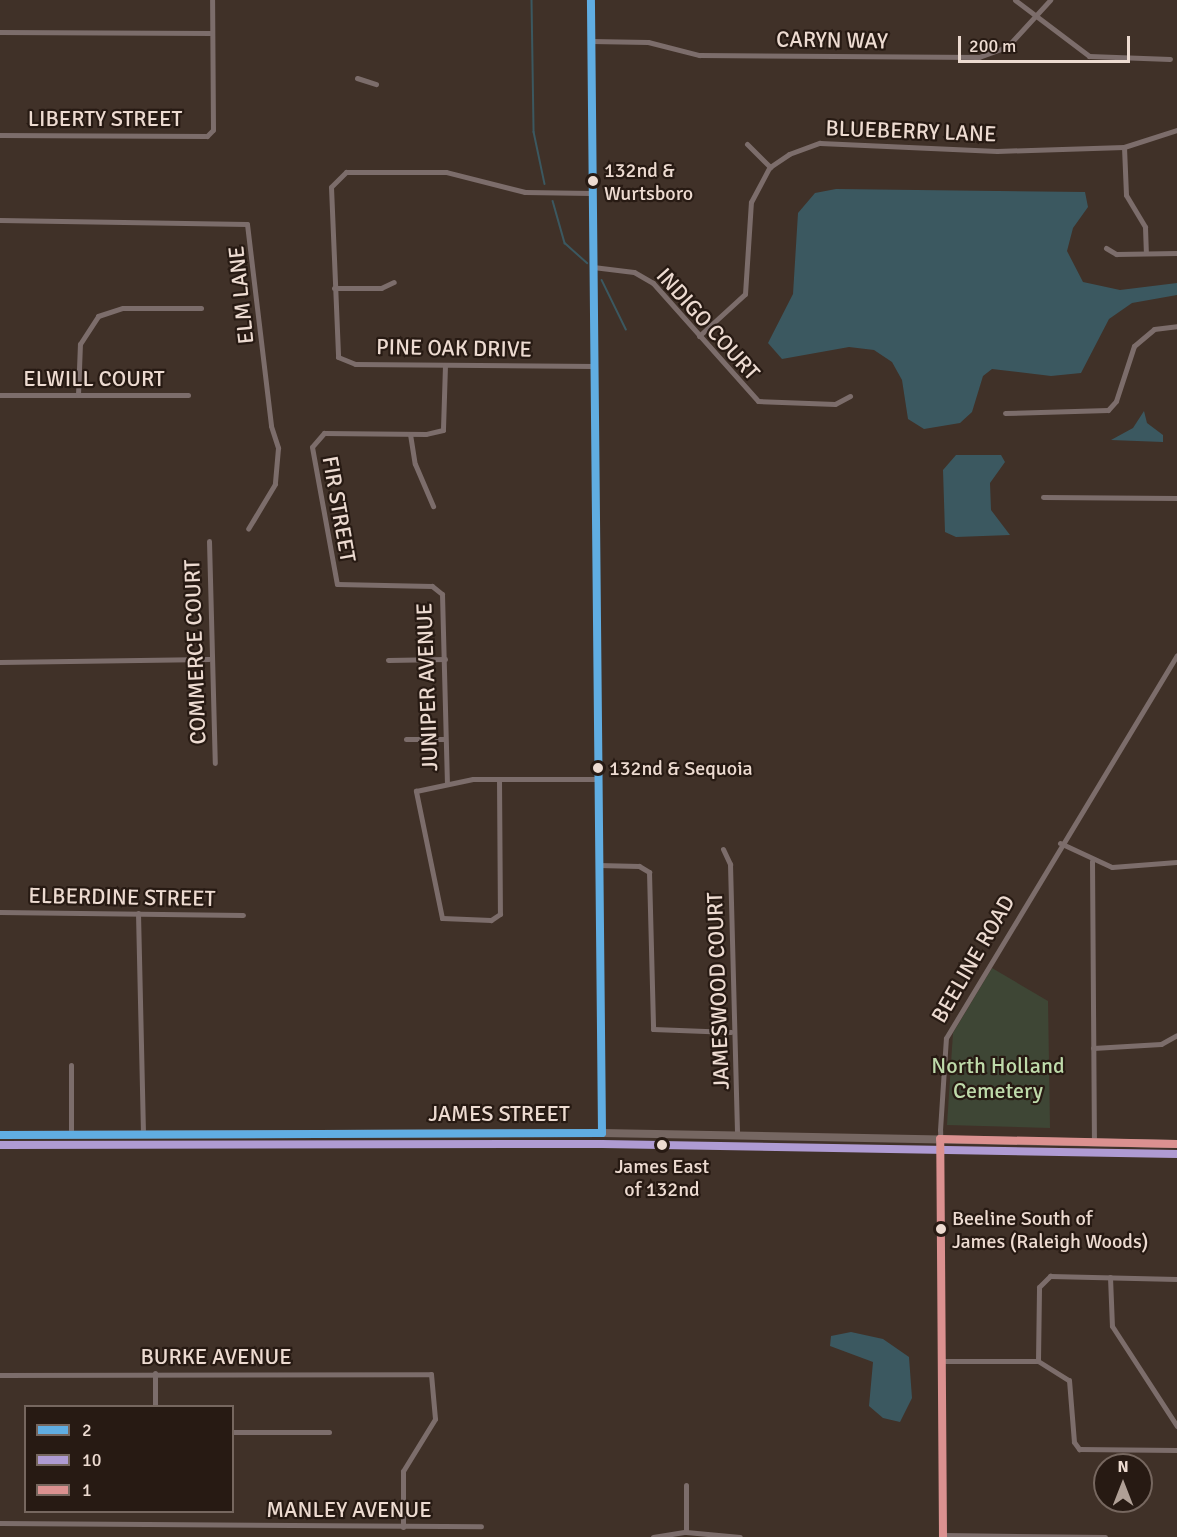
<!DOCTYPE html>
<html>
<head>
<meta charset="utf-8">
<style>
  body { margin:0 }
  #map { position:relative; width:1177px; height:1537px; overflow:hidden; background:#403128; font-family:Signika,sans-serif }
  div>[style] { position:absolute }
  .green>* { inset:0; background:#3e4635 }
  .water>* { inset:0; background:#3b5860 }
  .stream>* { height:1.5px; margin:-0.75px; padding:0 0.75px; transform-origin:0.75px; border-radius:0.75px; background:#3b5860 }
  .street>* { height:5px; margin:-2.5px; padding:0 2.5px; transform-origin:2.5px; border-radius:2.5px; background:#7c6d6b }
  .secondary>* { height:8px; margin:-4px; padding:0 4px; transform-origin:4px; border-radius:4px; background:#766762 }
  .bus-1>* { height:8px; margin:-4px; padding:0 4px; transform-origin:4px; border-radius:4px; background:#60ade2 }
  .bus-2>* { height:8px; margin:-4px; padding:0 4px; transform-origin:4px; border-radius:4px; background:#af9bd3 }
  .bus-3>* { height:8px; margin:-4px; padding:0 4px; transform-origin:4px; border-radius:4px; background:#db9190 }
  .dots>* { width:16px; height:16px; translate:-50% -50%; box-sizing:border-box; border:3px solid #271a13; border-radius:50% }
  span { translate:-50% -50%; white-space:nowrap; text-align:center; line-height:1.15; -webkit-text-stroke:4.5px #271a13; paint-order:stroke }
  .bus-label { font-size:20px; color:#eddbd1 }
  .left { translate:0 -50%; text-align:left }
  .street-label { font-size:22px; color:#eddbd1 }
  .park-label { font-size:22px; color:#bedaaa }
  .legend { position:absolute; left:24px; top:1405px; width:210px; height:108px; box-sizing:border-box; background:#271a13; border:2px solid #76675f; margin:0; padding:8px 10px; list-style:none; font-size:18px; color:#eddbd1 }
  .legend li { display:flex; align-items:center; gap:12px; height:30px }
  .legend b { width:30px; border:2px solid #76675f }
  .north { position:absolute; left:1093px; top:1453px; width:60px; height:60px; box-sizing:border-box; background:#271a13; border:2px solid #76675f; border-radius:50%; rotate:0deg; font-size:16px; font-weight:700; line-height:24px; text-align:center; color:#eddbd1 }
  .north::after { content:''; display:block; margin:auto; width:21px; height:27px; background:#b0a096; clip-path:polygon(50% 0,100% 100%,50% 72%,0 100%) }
  .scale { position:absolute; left:958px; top:36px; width:172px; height:27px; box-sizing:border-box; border:3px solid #eddbd1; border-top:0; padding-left:8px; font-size:18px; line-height:21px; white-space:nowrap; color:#eddbd1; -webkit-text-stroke:4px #271a13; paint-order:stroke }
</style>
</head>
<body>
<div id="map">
  <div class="green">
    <div style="clip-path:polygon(992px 968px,1048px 1001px,1050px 1128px,947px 1125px,953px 1033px)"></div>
  </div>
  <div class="water">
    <div style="clip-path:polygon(836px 189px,1085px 192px,1088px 207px,1073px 228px,1067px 251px,1083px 282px,1120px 290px,1177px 283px,1177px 295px,1132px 303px,1109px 319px,1081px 373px,1051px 376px,992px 369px,983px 376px,972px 412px,960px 423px,924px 429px,908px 419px,902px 380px,892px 362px,874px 350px,849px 347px,782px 359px,768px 343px,793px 294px,798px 213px,815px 193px)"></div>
    <div style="clip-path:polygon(1144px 411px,1147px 423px,1163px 435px,1163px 442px,1111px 440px,1133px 428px)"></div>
    <div style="clip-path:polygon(956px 455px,1001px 455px,1005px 462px,990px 483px,991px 510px,1010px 535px,956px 537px,945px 532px,943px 470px)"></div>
    <div style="clip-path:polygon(851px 1332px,883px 1339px,909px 1357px,912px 1398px,900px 1422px,883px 1418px,869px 1406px,873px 1362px,830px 1346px,831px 1336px)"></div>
  </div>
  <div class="stream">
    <div style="left:532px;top:0;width:132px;rotate:89.1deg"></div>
    <div style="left:534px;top:132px;width:53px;rotate:78.1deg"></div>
    <div style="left:553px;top:201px;width:44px;rotate:74.1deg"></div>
    <div style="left:565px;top:243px;width:30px;rotate:42deg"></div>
    <div style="left:602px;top:280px;width:55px;rotate:63.9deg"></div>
  </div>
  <div class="street">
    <div style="left:591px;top:0;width:1133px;rotate:89.44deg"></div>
    <div style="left:1015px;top:0;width:93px;rotate:37.1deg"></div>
    <div style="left:1089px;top:56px;width:81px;rotate:2.1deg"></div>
    <div style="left:0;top:32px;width:212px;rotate:0.3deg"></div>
    <div style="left:591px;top:41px;width:57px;rotate:1deg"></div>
    <div style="left:648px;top:42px;width:53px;rotate:14.3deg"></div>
    <div style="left:699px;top:55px;width:280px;rotate:0.4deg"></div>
    <div style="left:979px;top:57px;width:30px;rotate:-20deg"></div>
    <div style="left:1007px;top:47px;width:64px;rotate:-47.5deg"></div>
    <div style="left:357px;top:78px;width:20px;rotate:18deg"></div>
    <div style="left:0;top:135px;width:207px;rotate:0.3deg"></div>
    <div style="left:207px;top:136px;width:8px;rotate:-45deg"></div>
    <div style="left:213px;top:130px;width:130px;rotate:-90.4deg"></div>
    <div style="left:747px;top:144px;width:33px;rotate:45deg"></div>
    <div style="left:1124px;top:147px;width:48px;rotate:87.6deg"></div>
    <div style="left:1126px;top:195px;width:37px;rotate:59deg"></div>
    <div style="left:1145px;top:227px;width:26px;rotate:88deg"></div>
    <div style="left:591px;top:193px;width:66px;rotate:-179.1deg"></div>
    <div style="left:525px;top:192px;width:81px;rotate:-165.8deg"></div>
    <div style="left:446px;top:172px;width:100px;rotate:180deg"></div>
    <div style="left:346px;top:172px;width:21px;rotate:135deg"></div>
    <div style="left:331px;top:187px;width:170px;rotate:87.6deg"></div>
    <div style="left:338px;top:357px;width:18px;rotate:22deg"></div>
    <div style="left:355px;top:364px;width:239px;rotate:0.5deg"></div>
    <div style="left:0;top:220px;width:247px;rotate:0.9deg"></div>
    <div style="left:247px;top:224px;width:203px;rotate:83.2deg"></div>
    <div style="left:271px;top:426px;width:23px;rotate:72deg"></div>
    <div style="left:278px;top:448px;width:36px;rotate:95deg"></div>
    <div style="left:275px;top:484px;width:52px;rotate:121deg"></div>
    <div style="left:1106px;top:248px;width:12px;rotate:31deg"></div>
    <div style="left:1116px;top:254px;width:61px;rotate:-0.9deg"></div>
    <div style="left:593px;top:267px;width:41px;rotate:7deg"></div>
    <div style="left:634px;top:272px;width:22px;rotate:30deg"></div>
    <div style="left:653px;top:283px;width:158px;rotate:48.3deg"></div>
    <div style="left:758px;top:401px;width:77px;rotate:2.2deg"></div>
    <div style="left:835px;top:404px;width:17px;rotate:-28deg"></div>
    <div style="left:334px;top:288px;width:47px"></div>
    <div style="left:381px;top:288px;width:14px;rotate:-25deg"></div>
    <div style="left:699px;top:336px;width:62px;rotate:-42.4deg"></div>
    <div style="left:745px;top:294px;width:92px;rotate:-86.3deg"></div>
    <div style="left:751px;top:202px;width:40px;rotate:-62deg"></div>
    <div style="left:770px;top:167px;width:23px;rotate:-34deg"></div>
    <div style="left:789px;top:154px;width:33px;rotate:-20deg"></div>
    <div style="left:820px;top:143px;width:177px;rotate:2.6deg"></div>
    <div style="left:997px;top:151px;width:127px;rotate:-1.8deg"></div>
    <div style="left:1124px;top:147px;width:56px;rotate:-17.8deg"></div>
    <div style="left:445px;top:365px;width:65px;rotate:91.8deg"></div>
    <div style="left:443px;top:430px;width:17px;rotate:167deg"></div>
    <div style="left:426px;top:434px;width:102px;rotate:-179.4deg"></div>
    <div style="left:324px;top:433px;width:18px;rotate:131deg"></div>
    <div style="left:312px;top:447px;width:139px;rotate:79.7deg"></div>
    <div style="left:337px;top:584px;width:95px;rotate:1.2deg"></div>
    <div style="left:432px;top:586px;width:13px;rotate:39deg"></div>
    <div style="left:442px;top:594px;width:189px;rotate:88.5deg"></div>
    <div style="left:0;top:395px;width:188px"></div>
    <div style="left:78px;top:395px;width:51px;rotate:-87.8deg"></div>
    <div style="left:80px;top:344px;width:33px;rotate:-57deg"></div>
    <div style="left:98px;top:316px;width:26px;rotate:-18deg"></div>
    <div style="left:123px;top:308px;width:78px"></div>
    <div style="left:1005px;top:413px;width:103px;rotate:-1.7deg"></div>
    <div style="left:1108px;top:410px;width:12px;rotate:-48deg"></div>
    <div style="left:1116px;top:401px;width:58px;rotate:-71.9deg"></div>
    <div style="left:1134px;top:346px;width:26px;rotate:-40deg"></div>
    <div style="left:1154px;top:329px;width:23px;rotate:-7deg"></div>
    <div style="left:410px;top:434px;width:30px;rotate:81deg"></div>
    <div style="left:415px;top:464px;width:46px;rotate:66.8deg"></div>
    <div style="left:1043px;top:497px;width:134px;rotate:0.4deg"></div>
    <div style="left:209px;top:541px;width:222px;rotate:88.5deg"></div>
    <div style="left:388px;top:660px;width:57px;rotate:-1deg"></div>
    <div style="left:0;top:662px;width:209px;rotate:-0.8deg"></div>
    <div style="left:406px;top:739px;width:39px"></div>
    <div style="left:499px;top:779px;width:135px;rotate:89.6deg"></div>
    <div style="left:500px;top:914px;width:11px;rotate:146deg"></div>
    <div style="left:491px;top:920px;width:49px;rotate:-177.7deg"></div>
    <div style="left:442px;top:918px;width:130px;rotate:-101.6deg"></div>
    <div style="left:416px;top:791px;width:58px;rotate:-11.9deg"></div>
    <div style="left:473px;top:779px;width:125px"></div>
    <div style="left:1060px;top:843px;width:57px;rotate:24.8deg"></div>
    <div style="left:1112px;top:867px;width:65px;rotate:-4.4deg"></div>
    <div style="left:723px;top:849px;width:17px;rotate:65deg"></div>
    <div style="left:730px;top:864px;width:270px;rotate:88.5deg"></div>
    <div style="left:1092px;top:861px;width:281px;rotate:89.6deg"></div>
    <div style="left:598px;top:865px;width:41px;rotate:1.4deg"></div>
    <div style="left:639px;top:866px;width:12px;rotate:31deg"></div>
    <div style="left:649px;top:872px;width:157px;rotate:88.5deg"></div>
    <div style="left:653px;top:1029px;width:78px;rotate:2.2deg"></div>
    <div style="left:0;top:912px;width:243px;rotate:0.7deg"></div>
    <div style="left:138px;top:913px;width:221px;rotate:88.7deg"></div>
    <div style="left:1093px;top:1048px;width:68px;rotate:-3.4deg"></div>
    <div style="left:1161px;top:1044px;width:18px;rotate:-29deg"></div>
    <div style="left:71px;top:1065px;width:70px;rotate:90deg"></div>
    <div style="left:1110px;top:1277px;width:49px;rotate:87.7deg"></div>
    <div style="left:1112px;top:1326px;width:119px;rotate:57deg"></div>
    <div style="left:942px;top:1361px;width:96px"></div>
    <div style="left:1038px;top:1361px;width:36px;rotate:32deg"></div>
    <div style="left:1069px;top:1380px;width:62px;rotate:85.4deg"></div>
    <div style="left:1074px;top:1442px;width:9px;rotate:54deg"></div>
    <div style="left:1079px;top:1449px;width:98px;rotate:0.6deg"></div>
    <div style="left:1038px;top:1361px;width:74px;rotate:-89.2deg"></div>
    <div style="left:1039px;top:1287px;width:16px;rotate:-45deg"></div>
    <div style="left:1050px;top:1276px;width:127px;rotate:1.4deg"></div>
    <div style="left:0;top:1375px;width:431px;rotate:-0.1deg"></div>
    <div style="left:431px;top:1374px;width:45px;rotate:84.9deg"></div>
    <div style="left:435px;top:1419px;width:61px;rotate:121.6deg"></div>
    <div style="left:403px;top:1471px;width:56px;rotate:90deg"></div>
    <div style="left:155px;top:1406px;width:33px;rotate:-90deg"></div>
    <div style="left:232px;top:1432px;width:97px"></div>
    <div style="left:686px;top:1485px;width:47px;rotate:90deg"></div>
    <div style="left:0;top:1523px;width:481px;rotate:0.4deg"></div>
    <div style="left:943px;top:1535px;width:162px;rotate:0.7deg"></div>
    <div style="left:653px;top:1537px;width:33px;rotate:-9deg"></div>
    <div style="left:686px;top:1532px;width:54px;rotate:5.3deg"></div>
    <div style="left:943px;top:1537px;width:407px;rotate:-90.4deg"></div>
    <div style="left:940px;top:1130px;width:92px;rotate:-86.3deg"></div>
    <div style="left:946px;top:1038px;width:447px;rotate:-58.9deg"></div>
  </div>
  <div class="secondary">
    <div style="left:0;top:1135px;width:602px;rotate:-0.19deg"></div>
    <div style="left:602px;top:1133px;width:575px;rotate:1.1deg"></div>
  </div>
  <div class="bus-1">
    <div style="left:0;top:1135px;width:602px;rotate:-0.19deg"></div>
    <div style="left:602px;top:1133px;width:1133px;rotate:-90.56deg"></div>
  </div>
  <div class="bus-2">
    <div style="left:0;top:1145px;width:602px;rotate:-0.1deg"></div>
    <div style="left:602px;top:1144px;width:575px;rotate:1deg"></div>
  </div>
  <div class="bus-3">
    <div style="left:943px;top:1537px;width:398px;rotate:-90.4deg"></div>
    <div style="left:940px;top:1139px;width:237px;rotate:1.2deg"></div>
  </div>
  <div class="dots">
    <div style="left:593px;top:181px;background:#eddbd1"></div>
    <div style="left:598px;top:768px;background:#eddbd1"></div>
    <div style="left:662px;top:1145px;background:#eddbd1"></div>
    <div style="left:941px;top:1229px;background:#eddbd1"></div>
  </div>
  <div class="bus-label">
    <span class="left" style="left:604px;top:182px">132nd &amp;<br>Wurtsboro</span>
    <span class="left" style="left:609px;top:768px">132nd &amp; Sequoia</span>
    <span style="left:662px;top:1178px">James East<br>of 132nd</span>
    <span class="left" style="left:952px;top:1230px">Beeline South of<br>James (Raleigh Woods)</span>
  </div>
  <div class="street-label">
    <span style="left:832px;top:40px;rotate:1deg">CARYN WAY</span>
    <span style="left:105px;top:119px">LIBERTY STREET</span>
    <span style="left:911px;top:131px;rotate:2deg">BLUEBERRY LANE</span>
    <span style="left:241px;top:295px;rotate:-96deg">ELM LANE</span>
    <span style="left:708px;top:324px;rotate:48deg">INDIGO COURT</span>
    <span style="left:454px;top:348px;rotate:1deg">PINE OAK DRIVE</span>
    <span style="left:94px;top:379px">ELWILL COURT</span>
    <span style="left:339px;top:509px;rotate:80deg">FIR STREET</span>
    <span style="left:195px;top:652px;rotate:-92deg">COMMERCE COURT</span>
    <span style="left:427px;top:687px;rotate:-92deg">JUNIPER AVENUE</span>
    <span style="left:122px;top:897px;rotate:1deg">ELBERDINE STREET</span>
    <span style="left:973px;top:959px;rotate:-60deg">BEELINE ROAD</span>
    <span style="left:718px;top:991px;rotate:-92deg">JAMESWOOD COURT</span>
    <span style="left:499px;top:1114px">JAMES STREET</span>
    <span style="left:216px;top:1357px">BURKE AVENUE</span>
    <span style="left:349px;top:1510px">MANLEY AVENUE</span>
  </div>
  <div class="park-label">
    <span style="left:998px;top:1078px">North Holland<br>Cemetery</span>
  </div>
  <ul class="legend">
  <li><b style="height:8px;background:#60ade2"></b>2</li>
  <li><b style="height:8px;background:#af9bd3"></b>10</li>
  <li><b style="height:8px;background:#db9190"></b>1</li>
  </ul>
  <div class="north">N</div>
  <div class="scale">200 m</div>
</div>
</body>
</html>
